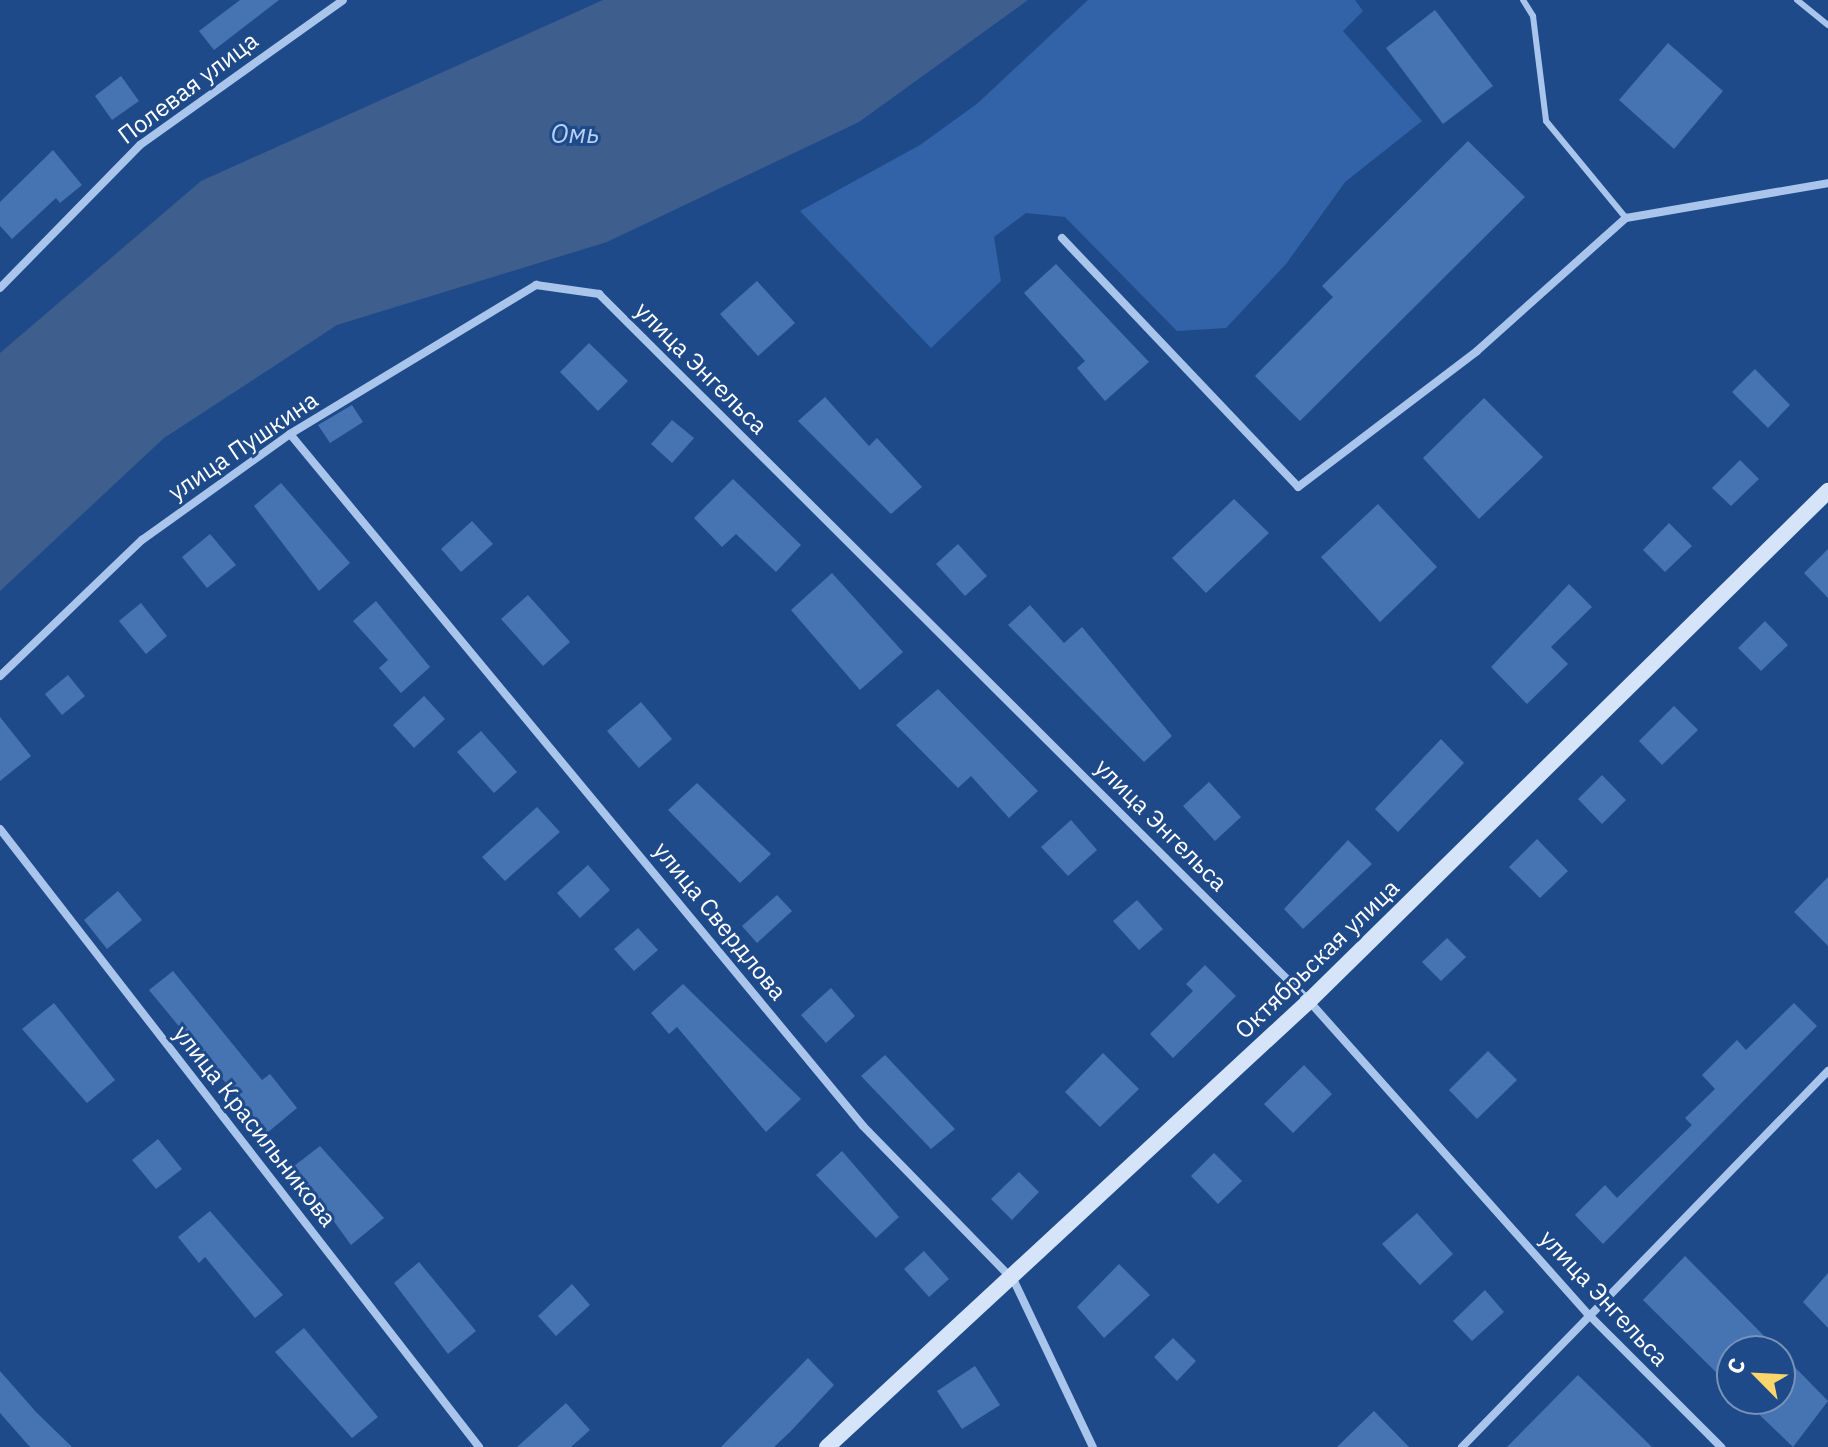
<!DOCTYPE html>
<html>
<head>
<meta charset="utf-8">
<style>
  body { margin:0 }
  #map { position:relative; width:1828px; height:1447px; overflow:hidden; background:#1e4a8a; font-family:"IBM Plex Sans",sans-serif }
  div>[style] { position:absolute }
  .green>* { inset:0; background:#3263a8 }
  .water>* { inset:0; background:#3e5e8d }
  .building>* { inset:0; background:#4673b2 }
  .lane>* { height:6px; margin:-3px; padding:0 3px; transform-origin:3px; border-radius:3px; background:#a9c5ec }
  .street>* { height:8px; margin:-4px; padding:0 4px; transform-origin:4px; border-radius:4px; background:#a9c5ec }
  .secondary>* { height:16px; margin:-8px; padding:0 8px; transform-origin:8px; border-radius:8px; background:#d5e4f9 }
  span { translate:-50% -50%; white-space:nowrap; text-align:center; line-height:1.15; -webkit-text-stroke:6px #1e4a8a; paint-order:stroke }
  .street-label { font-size:24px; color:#fff }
  .water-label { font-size:26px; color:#b5d0f3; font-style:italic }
  .north { position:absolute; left:1716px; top:1335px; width:80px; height:80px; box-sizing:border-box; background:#1e4a8a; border:2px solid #7892b9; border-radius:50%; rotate:294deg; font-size:22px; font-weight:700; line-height:32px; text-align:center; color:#fff }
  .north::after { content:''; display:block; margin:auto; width:28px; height:36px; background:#fad569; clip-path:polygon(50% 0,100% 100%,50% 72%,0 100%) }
</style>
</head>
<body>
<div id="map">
  <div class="green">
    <div style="clip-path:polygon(1088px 0,1355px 0,1363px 11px,1343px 31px,1422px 121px,1345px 182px,1286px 264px,1226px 328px,1177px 331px,1065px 217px,1026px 213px,994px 237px,1001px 281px,931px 348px,800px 211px,920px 145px,978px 103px)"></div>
  </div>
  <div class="water">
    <div style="clip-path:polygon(603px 0,1028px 0,859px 122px,607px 242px,337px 325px,164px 438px,0 591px,0 353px,201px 181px)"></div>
  </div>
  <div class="building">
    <div style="clip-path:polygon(240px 0,279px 0,214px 50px,199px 31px)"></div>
    <div style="clip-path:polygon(1435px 10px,1493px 86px,1443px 124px,1386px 48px)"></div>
    <div style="clip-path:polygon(1668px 43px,1723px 91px,1674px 149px,1619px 100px)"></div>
    <div style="clip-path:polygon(121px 76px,139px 101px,112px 120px,95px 96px)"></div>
    <div style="clip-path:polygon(1468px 141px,1525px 197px,1300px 421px,1255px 376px,1333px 297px,1322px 286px)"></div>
    <div style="clip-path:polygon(53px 150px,82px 185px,60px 203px,56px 198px,12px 239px,0 226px,0 202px)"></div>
    <div style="clip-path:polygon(1056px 264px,1149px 362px,1105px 401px,1077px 368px,1085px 361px,1024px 293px)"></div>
    <div style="clip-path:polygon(757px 281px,795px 323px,758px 356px,720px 314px)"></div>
    <div style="clip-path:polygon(589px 343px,628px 381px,598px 411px,560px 372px)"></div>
    <div style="clip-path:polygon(1755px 369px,1790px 405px,1768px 428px,1732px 392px)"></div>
    <div style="clip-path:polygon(825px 397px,869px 446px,877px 438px,922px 487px,891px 514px,798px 421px)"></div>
    <div style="clip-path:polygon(1484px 398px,1543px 457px,1479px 519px,1423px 458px)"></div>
    <div style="clip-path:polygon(352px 405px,363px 422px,330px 443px,318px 425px)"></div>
    <div style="clip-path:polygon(672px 420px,694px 438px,672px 463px,651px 444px)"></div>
    <div style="clip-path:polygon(1740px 460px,1759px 479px,1731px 506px,1712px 488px)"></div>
    <div style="clip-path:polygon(733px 479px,801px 545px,776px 572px,736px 534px,722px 547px,694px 518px)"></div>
    <div style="clip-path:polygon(281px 483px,350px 563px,319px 591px,254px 506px)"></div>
    <div style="clip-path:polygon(1234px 499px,1269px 533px,1206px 593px,1172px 558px)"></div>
    <div style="clip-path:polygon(1378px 504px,1437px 567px,1380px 622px,1321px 557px)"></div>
    <div style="clip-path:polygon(472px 521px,493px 544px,461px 572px,441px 549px)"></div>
    <div style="clip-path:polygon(1669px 523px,1692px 546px,1665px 572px,1643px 550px)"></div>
    <div style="clip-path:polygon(210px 534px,236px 565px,207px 588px,182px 557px)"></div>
    <div style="clip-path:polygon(958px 544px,987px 576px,965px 596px,936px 564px)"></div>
    <div style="clip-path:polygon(1828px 549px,1828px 598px,1804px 573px)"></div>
    <div style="clip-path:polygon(832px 573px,903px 652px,860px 690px,791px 610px)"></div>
    <div style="clip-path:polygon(1569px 584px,1592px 607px,1551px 647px,1568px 664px,1527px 704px,1491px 667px)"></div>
    <div style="clip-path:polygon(528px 595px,570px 642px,543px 666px,501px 619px)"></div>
    <div style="clip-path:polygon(376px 601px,430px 667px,401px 693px,379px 668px,388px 660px,353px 621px)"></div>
    <div style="clip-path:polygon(141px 603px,167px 636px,146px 654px,119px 621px)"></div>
    <div style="clip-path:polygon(1030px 605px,1064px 643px,1082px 627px,1172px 736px,1144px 762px,1008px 625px)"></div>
    <div style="clip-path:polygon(1765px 621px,1788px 645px,1761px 671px,1738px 648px)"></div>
    <div style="clip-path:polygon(68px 675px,85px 696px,62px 715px,45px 694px)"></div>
    <div style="clip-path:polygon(938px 689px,1038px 791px,1009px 818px,971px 776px,958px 788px,896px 725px)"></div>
    <div style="clip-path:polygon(424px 696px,445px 719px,414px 748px,393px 725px)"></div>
    <div style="clip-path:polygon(641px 702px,672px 739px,639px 768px,607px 731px)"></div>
    <div style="clip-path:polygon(1674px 706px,1698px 730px,1662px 765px,1639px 741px)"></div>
    <div style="clip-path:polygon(0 717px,31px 756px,0 781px)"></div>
    <div style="clip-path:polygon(481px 731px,517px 772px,494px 793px,457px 752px)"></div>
    <div style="clip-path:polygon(1441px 739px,1464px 763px,1398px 832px,1375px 809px)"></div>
    <div style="clip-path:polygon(1602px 775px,1626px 800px,1602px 824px,1578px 799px)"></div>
    <div style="clip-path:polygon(1209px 782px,1241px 817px,1215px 841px,1183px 806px)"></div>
    <div style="clip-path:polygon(697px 783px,771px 854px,740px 883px,668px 810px)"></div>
    <div style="clip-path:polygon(537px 807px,560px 832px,505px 881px,482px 857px)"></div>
    <div style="clip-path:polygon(1071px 820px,1097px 850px,1068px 876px,1041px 847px)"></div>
    <div style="clip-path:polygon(1537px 839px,1568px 871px,1540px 898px,1509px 867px)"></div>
    <div style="clip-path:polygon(1348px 840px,1372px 864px,1303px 929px,1284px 909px)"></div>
    <div style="clip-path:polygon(588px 865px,610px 890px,580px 918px,557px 893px)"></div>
    <div style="clip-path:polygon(1828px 877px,1828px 946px,1794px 912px)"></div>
    <div style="clip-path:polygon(118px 891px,142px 920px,107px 949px,84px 920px)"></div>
    <div style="clip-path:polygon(777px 895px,792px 911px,757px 943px,742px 926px)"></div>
    <div style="clip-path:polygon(1137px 900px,1163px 929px,1139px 950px,1113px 921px)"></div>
    <div style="clip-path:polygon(638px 928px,658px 950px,634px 971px,614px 949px)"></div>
    <div style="clip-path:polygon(1447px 938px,1466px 957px,1441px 981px,1422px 962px)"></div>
    <div style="clip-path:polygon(1205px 965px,1236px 996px,1173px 1058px,1150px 1034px,1193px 991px,1186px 984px)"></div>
    <div style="clip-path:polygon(173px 971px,262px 1080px,270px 1074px,297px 1108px,267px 1133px,149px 990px)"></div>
    <div style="clip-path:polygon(683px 984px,801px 1099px,766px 1132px,677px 1027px,669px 1034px,651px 1013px)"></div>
    <div style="clip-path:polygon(831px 988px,855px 1016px,826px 1043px,801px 1015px)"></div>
    <div style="clip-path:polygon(54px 1003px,115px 1080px,87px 1103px,22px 1029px)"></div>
    <div style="clip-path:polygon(1794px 1003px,1817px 1026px,1603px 1244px,1575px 1215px,1605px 1185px,1617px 1198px,1692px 1125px,1685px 1118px,1715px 1089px,1702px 1075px,1737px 1040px,1746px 1050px)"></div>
    <div style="clip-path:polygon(1488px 1051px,1517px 1080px,1477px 1119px,1449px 1090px)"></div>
    <div style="clip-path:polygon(1103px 1053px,1139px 1089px,1100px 1127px,1065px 1092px)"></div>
    <div style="clip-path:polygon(885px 1055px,955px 1129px,931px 1149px,861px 1076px)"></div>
    <div style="clip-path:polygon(1304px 1065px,1332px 1094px,1293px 1133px,1264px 1104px)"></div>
    <div style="clip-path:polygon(158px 1139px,182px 1169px,156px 1189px,132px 1160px)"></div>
    <div style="clip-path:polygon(320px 1146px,384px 1218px,351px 1245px,294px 1166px)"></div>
    <div style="clip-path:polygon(842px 1151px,899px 1217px,876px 1238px,816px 1175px)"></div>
    <div style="clip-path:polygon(1214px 1153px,1242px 1181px,1218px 1204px,1191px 1176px)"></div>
    <div style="clip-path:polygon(1019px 1172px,1039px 1192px,1012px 1220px,991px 1199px)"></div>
    <div style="clip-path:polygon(210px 1211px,283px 1295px,255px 1318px,205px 1257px,199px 1263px,178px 1237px)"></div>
    <div style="clip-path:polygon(1417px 1213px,1453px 1254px,1420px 1285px,1382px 1244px)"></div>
    <div style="clip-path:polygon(924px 1251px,949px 1279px,929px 1297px,904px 1269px)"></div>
    <div style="clip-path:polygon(1685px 1256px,1779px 1351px,1732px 1351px,1732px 1388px,1643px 1300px)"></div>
    <div style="clip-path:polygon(419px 1262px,476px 1331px,448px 1354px,394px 1283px)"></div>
    <div style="clip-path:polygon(1119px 1264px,1150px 1295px,1104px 1338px,1077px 1307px)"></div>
    <div style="clip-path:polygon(1828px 1273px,1828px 1328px,1803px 1302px)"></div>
    <div style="clip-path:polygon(572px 1284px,590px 1305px,556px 1336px,538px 1316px)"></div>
    <div style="clip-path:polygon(1485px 1290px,1504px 1312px,1472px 1341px,1453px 1321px)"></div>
    <div style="clip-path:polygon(304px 1328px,378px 1417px,352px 1438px,275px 1352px)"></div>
    <div style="clip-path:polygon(1173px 1338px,1196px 1361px,1177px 1381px,1154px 1357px)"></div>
    <div style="clip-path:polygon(1780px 1352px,1828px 1401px,1793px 1447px,1743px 1399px,1780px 1399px)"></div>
    <div style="clip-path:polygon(808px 1358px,834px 1385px,790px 1432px,774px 1447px,721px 1447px)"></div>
    <div style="clip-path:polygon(975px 1366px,1000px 1405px,962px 1429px,937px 1391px)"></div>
    <div style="clip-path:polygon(0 1371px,36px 1412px,72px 1447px,30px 1447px,0 1413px)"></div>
    <div style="clip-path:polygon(1578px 1375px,1652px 1447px,1507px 1447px)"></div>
    <div style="clip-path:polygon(566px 1403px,590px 1430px,571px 1447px,517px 1447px)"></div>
    <div style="clip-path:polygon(1374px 1411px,1409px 1447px,1337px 1447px)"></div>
  </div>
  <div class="lane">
    <div style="left:1523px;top:0;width:19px;rotate:58deg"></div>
    <div style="left:1533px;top:16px;width:106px;rotate:82.9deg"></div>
    <div style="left:1546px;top:121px;width:126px;rotate:50.5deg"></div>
    <div style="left:1797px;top:0;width:40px;rotate:39deg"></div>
  </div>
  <div class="street">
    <div style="left:1062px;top:238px;width:343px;rotate:46.5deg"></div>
    <div style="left:1298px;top:487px;width:225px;rotate:-37.2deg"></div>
    <div style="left:1477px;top:351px;width:200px;rotate:-41.8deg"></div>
    <div style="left:1626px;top:218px;width:205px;rotate:-9.8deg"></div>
    <div style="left:0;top:288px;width:200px;rotate:-45.6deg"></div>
    <div style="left:140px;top:145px;width:249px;rotate:-35.5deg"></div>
    <div style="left:290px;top:434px;width:898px;rotate:50.37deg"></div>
    <div style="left:863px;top:1126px;width:216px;rotate:45.7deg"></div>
    <div style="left:1014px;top:1281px;width:184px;rotate:64.6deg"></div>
    <div style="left:0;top:676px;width:197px;rotate:-43.8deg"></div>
    <div style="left:142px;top:540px;width:182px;rotate:-35.6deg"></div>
    <div style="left:290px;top:434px;width:288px;rotate:-31.2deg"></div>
    <div style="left:536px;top:285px;width:64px;rotate:8.1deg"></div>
    <div style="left:599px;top:294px;width:1002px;rotate:44.88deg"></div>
    <div style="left:1309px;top:1001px;width:418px;rotate:48.3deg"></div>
    <div style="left:1587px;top:1313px;width:190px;rotate:45deg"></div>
    <div style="left:0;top:829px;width:782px;rotate:52.22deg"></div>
    <div style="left:1462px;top:1447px;width:525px;rotate:-45.77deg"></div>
  </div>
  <div class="secondary">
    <div style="left:827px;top:1447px;width:657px;rotate:-42.78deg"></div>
    <div style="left:1309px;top:1001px;width:728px;rotate:-44.5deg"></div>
  </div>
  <div class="street-label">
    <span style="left:188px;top:88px;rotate:-37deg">Полевая улица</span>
    <span style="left:701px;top:368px;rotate:45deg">улица Энгельса</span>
    <span style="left:243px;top:446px;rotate:-34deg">улица Пушкина</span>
    <span style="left:1161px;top:825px;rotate:45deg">улица Энгельса</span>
    <span style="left:720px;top:921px;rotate:51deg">улица Свердлова</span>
    <span style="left:1317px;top:959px;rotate:-44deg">Октябрьская улица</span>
    <span style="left:255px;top:1126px;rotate:52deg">улица Красильникова</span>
    <span style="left:1604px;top:1298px;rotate:47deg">улица Энгельса</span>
  </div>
  <div class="water-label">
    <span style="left:575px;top:134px">Омь</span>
  </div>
  <div class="north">С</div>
</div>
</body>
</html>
